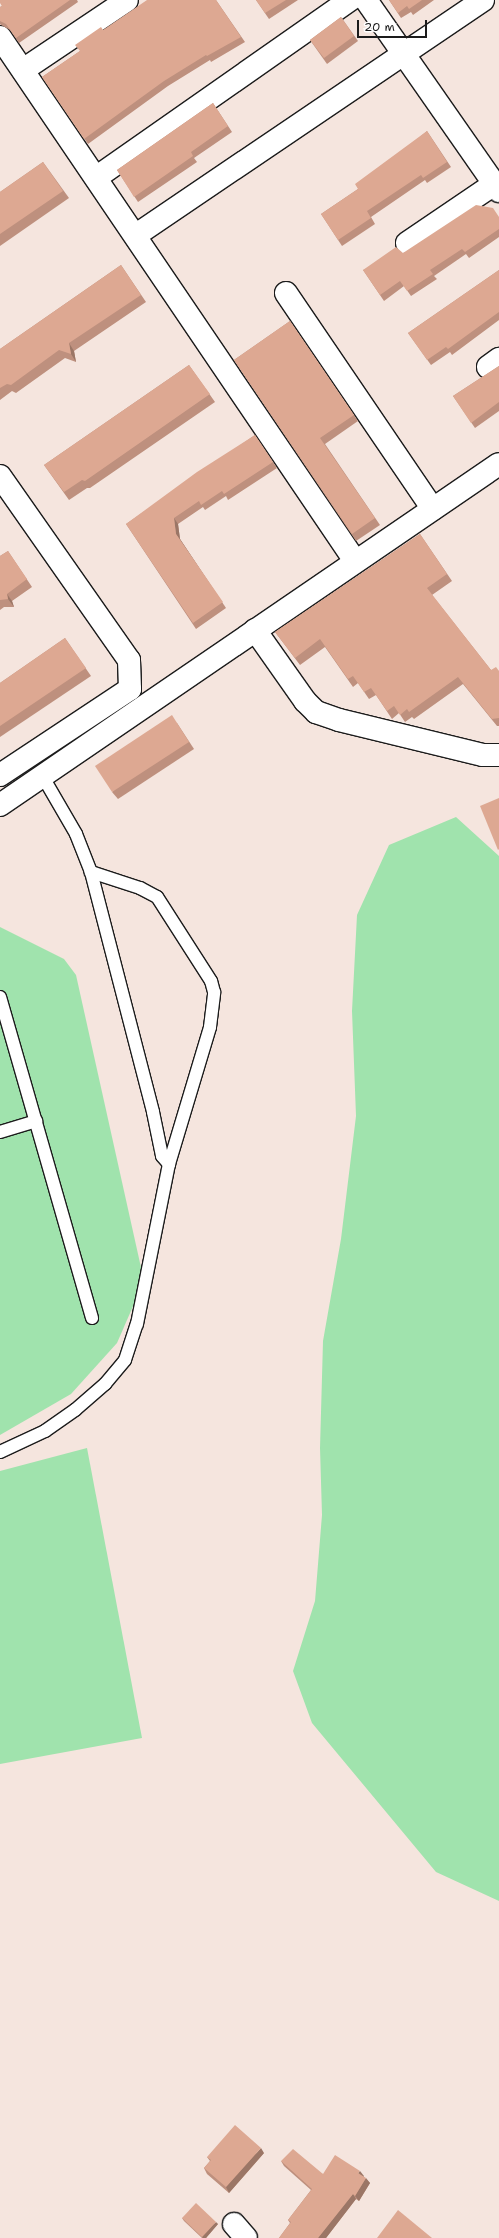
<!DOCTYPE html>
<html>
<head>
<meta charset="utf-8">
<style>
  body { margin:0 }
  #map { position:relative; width:499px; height:2238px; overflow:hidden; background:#f5e5de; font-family:"Shantell Sans",sans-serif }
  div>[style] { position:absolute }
  .green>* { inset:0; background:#a0e3ad }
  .roads { filter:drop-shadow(1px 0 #1c1c1c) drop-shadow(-1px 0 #1c1c1c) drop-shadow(0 1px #1c1c1c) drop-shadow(0 -1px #1c1c1c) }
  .service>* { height:12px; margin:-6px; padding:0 6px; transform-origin:6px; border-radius:6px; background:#fff }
  .minor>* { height:22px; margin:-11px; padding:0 11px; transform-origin:11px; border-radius:11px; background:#fff }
  .wall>* { inset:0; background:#be907e }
  .shaded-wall>* { inset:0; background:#9b7666 }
  .building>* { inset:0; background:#dda892 }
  span { translate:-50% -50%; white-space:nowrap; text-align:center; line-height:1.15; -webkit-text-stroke:3px #fff; paint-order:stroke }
  .scale { position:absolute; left:357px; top:20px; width:70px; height:18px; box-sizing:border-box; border:2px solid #1c1c1c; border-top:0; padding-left:5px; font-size:12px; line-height:14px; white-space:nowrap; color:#1c1c1c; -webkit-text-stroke:3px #fff; paint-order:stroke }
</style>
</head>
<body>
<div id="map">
  <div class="green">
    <div style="clip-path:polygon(456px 817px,499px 856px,499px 1901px,436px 1872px,312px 1723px,293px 1671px,315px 1601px,322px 1515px,320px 1448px,323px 1341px,341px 1239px,356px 1116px,352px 1011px,357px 915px,389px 845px)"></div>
    <div style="clip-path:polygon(0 927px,64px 959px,76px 975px,144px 1281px,117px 1343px,71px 1394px,0 1435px)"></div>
    <div style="clip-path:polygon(87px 1448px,142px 1738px,0 1764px,0 1471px)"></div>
  </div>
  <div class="roads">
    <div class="service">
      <div style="left:43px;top:777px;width:66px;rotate:59.9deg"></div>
      <div style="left:76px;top:834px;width:41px;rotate:68.5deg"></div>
      <div style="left:91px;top:872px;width:248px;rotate:75.5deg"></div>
      <div style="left:153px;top:1112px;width:45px;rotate:78.4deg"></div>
      <div style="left:162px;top:1156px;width:11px;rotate:49deg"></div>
      <div style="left:0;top:997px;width:334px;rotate:74deg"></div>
      <div style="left:0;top:1132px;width:38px;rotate:-17deg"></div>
      <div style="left:0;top:1452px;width:50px;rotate:-25deg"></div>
      <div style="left:45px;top:1431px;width:37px;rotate:-35deg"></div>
      <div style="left:75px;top:1410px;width:40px;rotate:-41deg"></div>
      <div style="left:105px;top:1384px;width:31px;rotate:-50deg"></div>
      <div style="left:125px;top:1360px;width:38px;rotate:-72deg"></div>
      <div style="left:137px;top:1324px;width:163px;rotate:-78.7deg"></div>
      <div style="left:169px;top:1164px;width:143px;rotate:-73.3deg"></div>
      <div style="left:210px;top:1027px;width:35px;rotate:-83deg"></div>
      <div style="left:214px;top:992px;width:11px;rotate:-105deg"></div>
      <div style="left:211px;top:981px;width:100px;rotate:-122.7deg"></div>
      <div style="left:157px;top:897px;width:19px;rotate:-152deg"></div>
      <div style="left:140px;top:888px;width:52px;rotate:-161.9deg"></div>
    </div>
    <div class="minor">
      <div style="left:366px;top:0;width:233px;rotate:55.1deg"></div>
      <div style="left:0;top:37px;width:633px;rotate:55.88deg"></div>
      <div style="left:23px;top:70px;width:125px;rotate:-33.9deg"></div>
      <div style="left:97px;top:177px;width:309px;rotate:-35deg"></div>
      <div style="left:136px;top:235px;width:419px;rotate:-34.1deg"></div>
      <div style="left:407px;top:243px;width:105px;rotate:-34.1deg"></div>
      <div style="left:286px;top:293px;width:261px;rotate:55.8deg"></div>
      <div style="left:488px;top:367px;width:14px;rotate:-36deg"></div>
      <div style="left:0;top:476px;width:225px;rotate:55deg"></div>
      <div style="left:129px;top:660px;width:29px;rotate:88deg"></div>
      <div style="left:130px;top:689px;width:156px;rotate:146.5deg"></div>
      <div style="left:255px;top:630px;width:87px;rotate:54.8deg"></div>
      <div style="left:305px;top:701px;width:16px;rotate:45deg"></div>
      <div style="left:316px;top:712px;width:24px;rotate:19deg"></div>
      <div style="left:339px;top:720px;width:148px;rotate:13.7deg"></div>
      <div style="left:483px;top:755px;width:16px"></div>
      <div style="left:0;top:805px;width:604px;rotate:-34.35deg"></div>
      <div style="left:234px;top:2224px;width:18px;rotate:49deg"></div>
    </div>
  </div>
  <div class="wall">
    <div style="clip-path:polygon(0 0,77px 0,78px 2px,19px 43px,10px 30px,1px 25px,0 24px,0 7px,2px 6px)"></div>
    <div style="clip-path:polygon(216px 0,245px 42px,211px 62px,210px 60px,168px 86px,88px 144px,42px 77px,80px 51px,103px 30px)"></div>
    <div style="clip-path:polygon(256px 0,298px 0,269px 19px)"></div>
    <div style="clip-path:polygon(389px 0,434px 0,413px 15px,411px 12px,401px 18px)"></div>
    <div style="clip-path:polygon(341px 17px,358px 41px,327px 64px,310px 40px)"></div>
    <div style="clip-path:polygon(213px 103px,232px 132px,194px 158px,197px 162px,138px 202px,117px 170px)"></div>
    <div style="clip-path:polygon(427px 131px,451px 167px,427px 183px,425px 180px,371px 217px,375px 224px,342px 246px,321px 214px,358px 189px)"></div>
    <div style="clip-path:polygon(43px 162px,69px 198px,0 246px,0 192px)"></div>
    <div style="clip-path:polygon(499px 217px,499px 237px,469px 258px,466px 254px,434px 276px,437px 279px,411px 296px,404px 286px,384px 301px,363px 270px,403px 253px)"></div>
    <div style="clip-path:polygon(121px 265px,146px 302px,74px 351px,76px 362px,65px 358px,16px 393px,12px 391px,0 400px,0 349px)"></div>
    <div style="clip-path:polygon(499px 270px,499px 320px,452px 355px,450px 352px,431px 365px,408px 333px)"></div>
    <div style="clip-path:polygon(290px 321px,358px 421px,325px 444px,380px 525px,356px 541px,234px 360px)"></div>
    <div style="clip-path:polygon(189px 365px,215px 402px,90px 488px,87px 488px,69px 500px,44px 465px)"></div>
    <div style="clip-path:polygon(499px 366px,499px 411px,475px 428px,453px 396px)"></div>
    <div style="clip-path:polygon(255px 435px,277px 468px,228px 500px,226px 496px,205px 510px,203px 507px,178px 524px,180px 539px,226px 608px,196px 629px,126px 524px)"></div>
    <div style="clip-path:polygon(420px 534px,452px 581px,432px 595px,491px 670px,499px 671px,499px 726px,497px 726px,463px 684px,414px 719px,412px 717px,405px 722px,399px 713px,392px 719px,376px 695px,369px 699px,358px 683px,353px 687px,325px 647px,300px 665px,275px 632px)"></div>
    <div style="clip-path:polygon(8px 551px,32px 587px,12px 601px,14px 607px,4px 607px,0 610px,0 556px)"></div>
    <div style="clip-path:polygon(65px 638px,91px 676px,0 737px,0 683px)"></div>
    <div style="clip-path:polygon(177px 723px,194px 749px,118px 799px,112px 792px)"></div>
    <div style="clip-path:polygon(264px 2153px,229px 2193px,207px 2174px,204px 2168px,210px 2161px,207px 2157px)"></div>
    <div style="clip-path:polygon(281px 2161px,323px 2174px,364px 2176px,363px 2176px,370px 2183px,359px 2201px,356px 2199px,326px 2238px,279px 2238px,290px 2223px,288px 2220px,311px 2190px,284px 2166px)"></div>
    <div style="clip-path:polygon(182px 2218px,218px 2224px,206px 2238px,202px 2238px,184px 2221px)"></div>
  </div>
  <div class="shaded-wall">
    <div style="clip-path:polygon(69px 343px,74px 351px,76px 362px,71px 354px)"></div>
    <div style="clip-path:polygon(174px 518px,178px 524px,180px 539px,226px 608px,176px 534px)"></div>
    <div style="clip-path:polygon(7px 594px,12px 601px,14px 607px,8px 599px)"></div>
    <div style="clip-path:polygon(261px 2148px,264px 2153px,229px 2193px,226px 2187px)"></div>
    <div style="clip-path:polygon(360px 2171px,364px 2176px,362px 2179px,358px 2173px)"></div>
    <div style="clip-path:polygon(366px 2178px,370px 2183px,359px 2201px,355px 2196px)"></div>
    <div style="clip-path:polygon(353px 2194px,356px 2199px,326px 2238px,318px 2238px)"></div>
    <div style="clip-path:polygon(216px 2222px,218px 2224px,206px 2238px,203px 2238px,202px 2237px)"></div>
  </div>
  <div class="building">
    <div style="clip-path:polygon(0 0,70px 0,16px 38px,6px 24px,0 21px,0 7px,2px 6px,0 3px)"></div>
    <div style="clip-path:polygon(147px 0,216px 0,241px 37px,207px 56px,206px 55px,164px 81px,84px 139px,42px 77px,80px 51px,75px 45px,101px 27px,103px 30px)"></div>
    <div style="clip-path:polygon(256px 0,286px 0,265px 13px)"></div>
    <div style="clip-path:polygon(389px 0,422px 0,409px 9px,407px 6px,398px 13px)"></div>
    <div style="clip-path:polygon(341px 17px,354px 36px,324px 58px,310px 40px)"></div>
    <div style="clip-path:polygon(213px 103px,228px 126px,191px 152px,193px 156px,134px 197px,117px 170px)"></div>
    <div style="clip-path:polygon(427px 131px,447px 162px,423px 178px,421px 175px,367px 211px,371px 218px,338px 240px,321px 214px,358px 189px,355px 184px)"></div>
    <div style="clip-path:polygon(43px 162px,63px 191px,0 234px,0 192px)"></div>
    <div style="clip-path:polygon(476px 205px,493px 208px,499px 217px,499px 229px,465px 252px,462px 249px,430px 270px,433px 274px,407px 291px,400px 281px,380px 295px,363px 270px,396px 247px,403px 253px)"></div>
    <div style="clip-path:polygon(121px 265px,141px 295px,69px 343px,71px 354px,59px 350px,11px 385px,7px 384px,0 388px,0 349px)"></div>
    <div style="clip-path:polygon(499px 270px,499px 312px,448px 349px,446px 347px,427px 360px,408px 333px)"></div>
    <div style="clip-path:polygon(290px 321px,354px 415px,320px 438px,375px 518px,352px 534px,234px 360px)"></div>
    <div style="clip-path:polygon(189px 365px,210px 394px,85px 481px,82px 480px,64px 492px,44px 465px)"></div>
    <div style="clip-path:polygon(499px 366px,499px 402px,471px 423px,453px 396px)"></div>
    <div style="clip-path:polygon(255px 435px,273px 462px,224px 494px,222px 491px,201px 505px,199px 501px,174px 518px,176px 534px,223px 602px,193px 623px,126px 524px,197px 472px)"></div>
    <div style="clip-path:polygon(420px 534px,447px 574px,427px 588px,491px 670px,496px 667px,499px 671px,499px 718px,492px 719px,458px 677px,409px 712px,407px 709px,400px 715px,394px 706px,387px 711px,371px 688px,364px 692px,353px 676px,348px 679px,320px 639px,295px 658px,275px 632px)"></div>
    <div style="clip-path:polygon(8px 551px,27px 579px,7px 594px,8px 599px,0 600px,0 556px)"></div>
    <div style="clip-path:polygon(65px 638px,86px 668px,0 726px,0 683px)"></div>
    <div style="clip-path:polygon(172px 715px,189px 742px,112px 792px,95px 766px)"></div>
    <div style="clip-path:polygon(499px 798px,499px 849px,498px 850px,480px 806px)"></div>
    <div style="clip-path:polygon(235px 2125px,261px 2148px,226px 2187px,204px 2168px,211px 2160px,207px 2157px)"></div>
    <div style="clip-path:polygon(293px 2149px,323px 2174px,335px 2155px,360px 2171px,358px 2173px,366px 2178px,355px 2196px,353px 2194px,318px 2238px,279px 2238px,291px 2222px,288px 2220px,312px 2189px,281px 2161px)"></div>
    <div style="clip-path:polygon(196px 2203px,216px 2222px,202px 2237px,182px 2218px)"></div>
    <div style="clip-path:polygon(398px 2210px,432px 2238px,377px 2238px)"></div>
  </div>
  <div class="scale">20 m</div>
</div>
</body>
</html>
